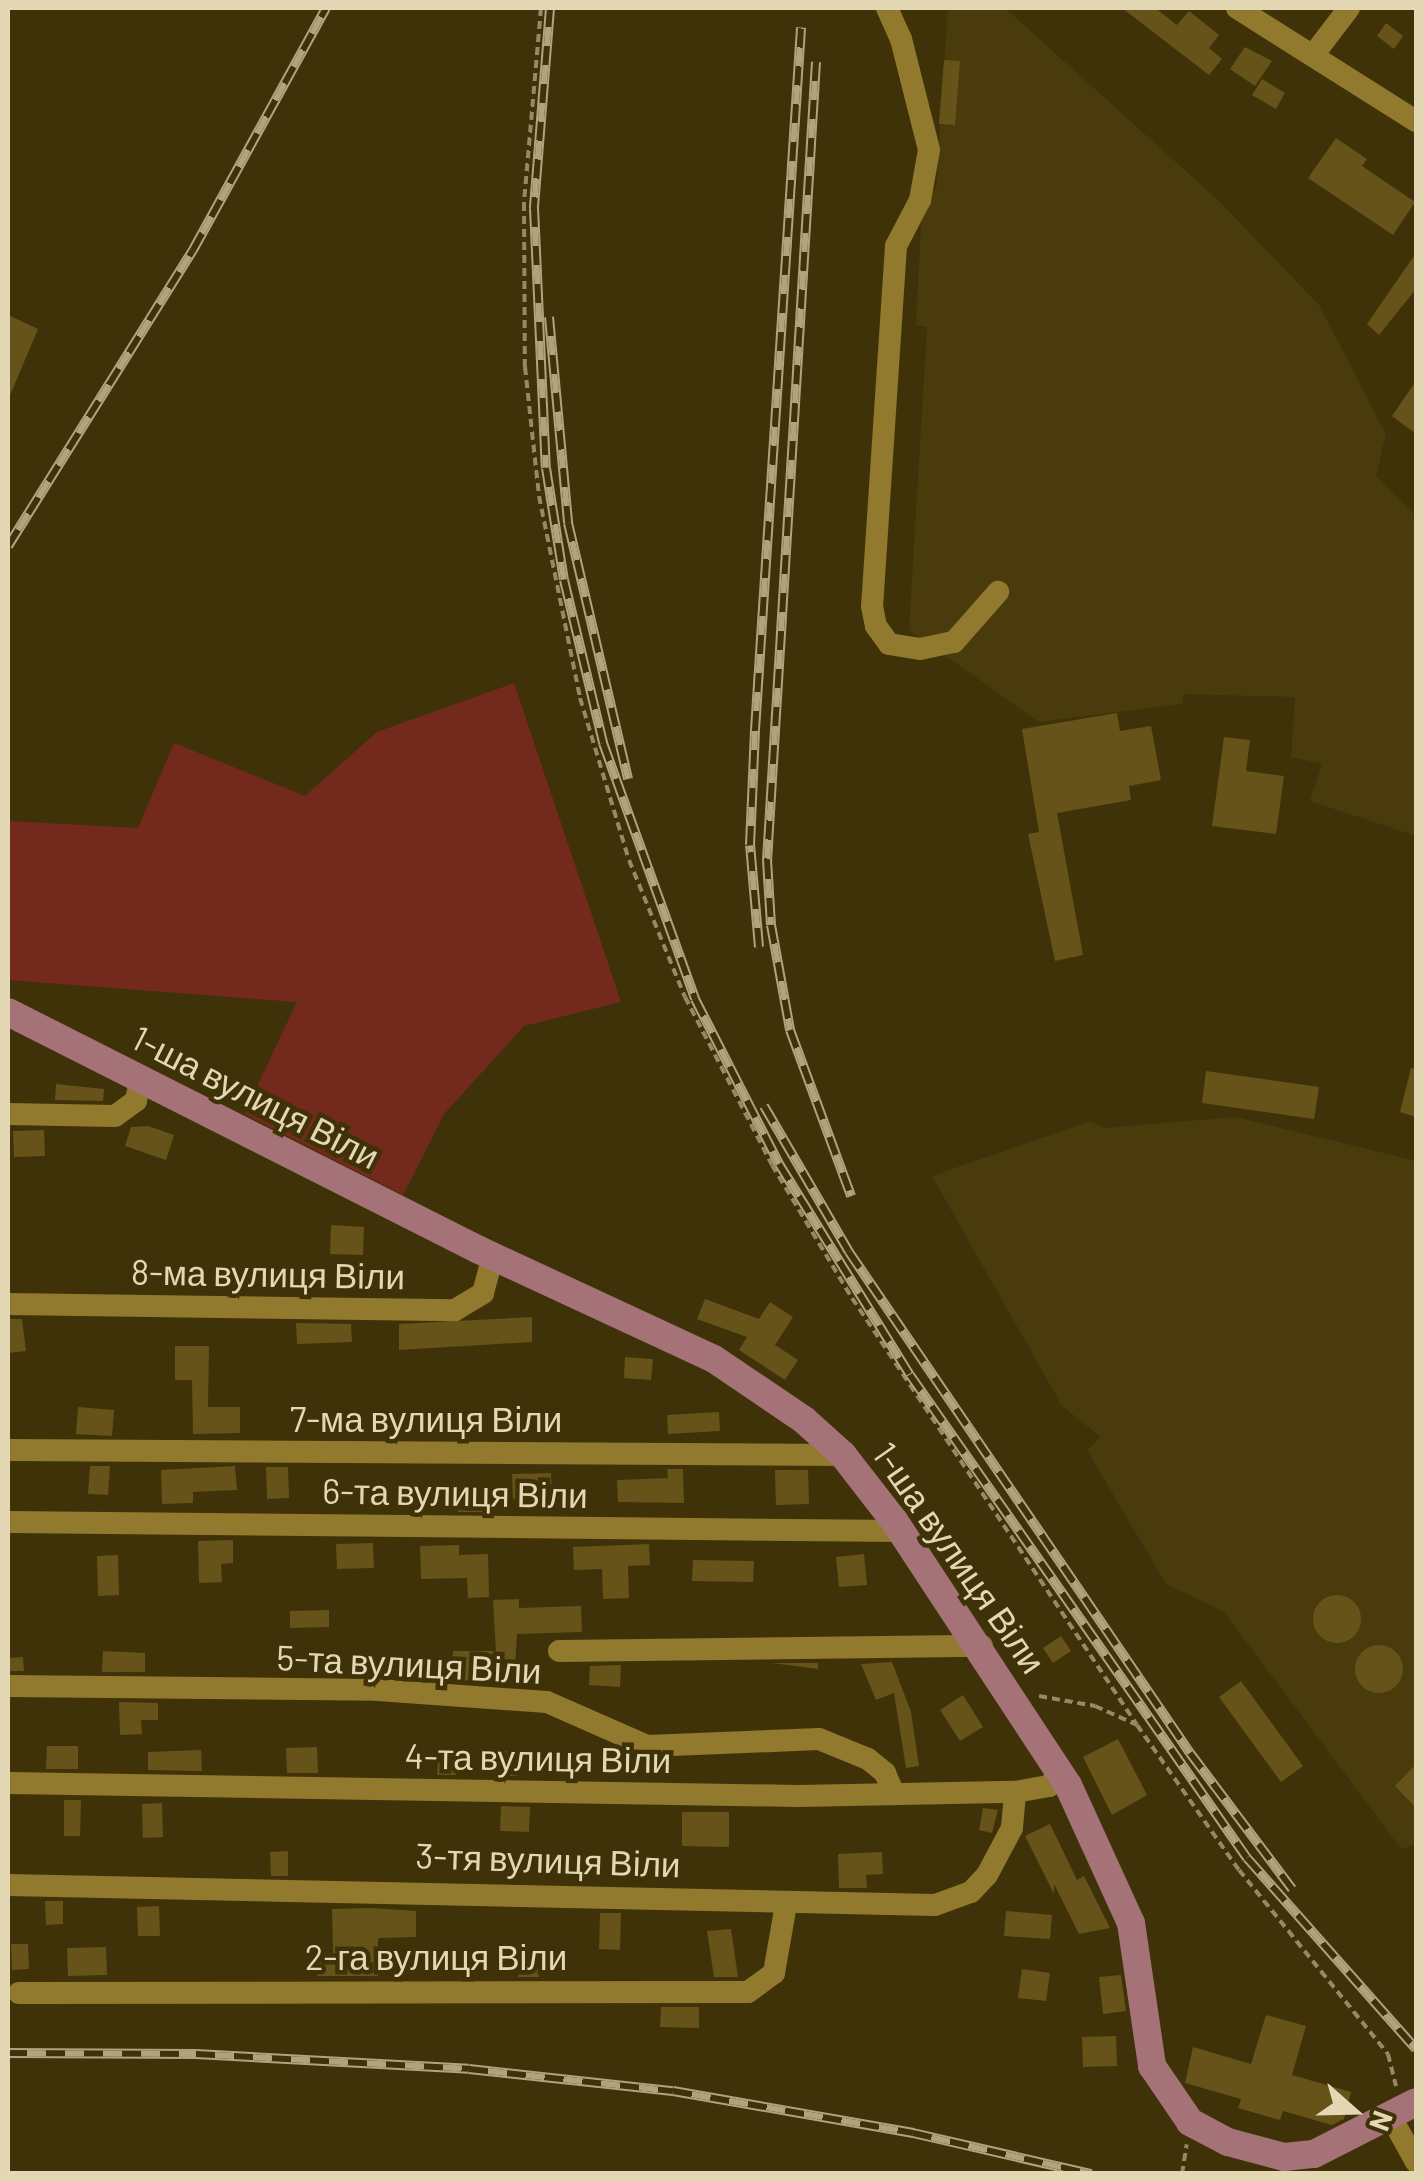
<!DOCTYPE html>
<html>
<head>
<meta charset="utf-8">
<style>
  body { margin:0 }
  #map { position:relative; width:1424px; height:2181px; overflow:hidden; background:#3f3209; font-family:Barlow,sans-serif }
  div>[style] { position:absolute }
  .built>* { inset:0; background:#493b0c }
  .green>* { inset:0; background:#74291d }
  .building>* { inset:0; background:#655319 }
  .round { border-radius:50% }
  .path>* { height:4px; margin-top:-2px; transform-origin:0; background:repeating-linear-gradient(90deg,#968963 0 8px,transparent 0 13px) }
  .minor>* { height:22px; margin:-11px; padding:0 11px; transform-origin:11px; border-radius:11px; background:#91792d }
  .major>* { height:28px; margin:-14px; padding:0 14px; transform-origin:14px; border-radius:14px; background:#a47277 }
  .rail>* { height:10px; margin-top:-5px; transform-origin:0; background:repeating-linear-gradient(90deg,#3f3209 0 19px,#b0a37e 0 38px); box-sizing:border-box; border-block:2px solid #b0a37e }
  span { translate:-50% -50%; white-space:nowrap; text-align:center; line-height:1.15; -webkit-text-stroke:9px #3f3209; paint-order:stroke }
  .street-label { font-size:35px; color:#e4d7b4 }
  .frame { position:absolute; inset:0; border:10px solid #e4d7b4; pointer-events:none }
  .north { position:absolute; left:1304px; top:2061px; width:100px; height:100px; -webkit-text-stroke:8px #3f3209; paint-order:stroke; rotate:110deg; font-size:28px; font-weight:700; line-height:40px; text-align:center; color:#e4d7b4 }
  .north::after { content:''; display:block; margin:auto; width:35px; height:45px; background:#e4d7b4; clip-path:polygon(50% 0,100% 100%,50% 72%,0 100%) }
</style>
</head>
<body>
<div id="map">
  <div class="built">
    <div style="clip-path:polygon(948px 8px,1005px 8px,1219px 201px,1319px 305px,1386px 434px,1376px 476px,1416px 516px,1416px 836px,1310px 801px,1322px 764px,1291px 757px,1295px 697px,1184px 694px,1182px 704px,1039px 722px,909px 630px,927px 327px,916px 325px,923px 184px,936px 191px)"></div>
    <div style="clip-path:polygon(1236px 1117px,1416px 1161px,1416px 1844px,1401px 1849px,1223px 1611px,1166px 1584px,1087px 1450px,1101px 1437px,1062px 1406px,932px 1176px,1091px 1121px,1104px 1128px)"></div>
  </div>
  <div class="green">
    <div style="clip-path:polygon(514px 683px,621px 1002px,524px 1026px,444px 1114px,403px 1195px,244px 1114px,297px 1002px,8px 980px,8px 821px,138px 828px,174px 743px,305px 796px,377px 732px)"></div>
  </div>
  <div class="building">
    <div style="clip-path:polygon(1122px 8px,1155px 8px,1177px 25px,1189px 11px,1219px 35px,1209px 48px,1222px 59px,1209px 75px)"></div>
    <div style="clip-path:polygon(1386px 23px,1403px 36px,1394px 49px,1377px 36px)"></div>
    <div style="clip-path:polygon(1245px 47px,1272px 61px,1255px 86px,1230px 69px)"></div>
    <div style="clip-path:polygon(944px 60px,960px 61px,955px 125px,939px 124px)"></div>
    <div style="clip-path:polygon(1262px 79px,1285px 93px,1276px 109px,1252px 95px)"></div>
    <div style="clip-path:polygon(1336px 138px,1367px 159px,1362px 166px,1415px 202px,1393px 235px,1308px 178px)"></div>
    <div style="clip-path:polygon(1416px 253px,1416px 289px,1379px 335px,1367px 324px)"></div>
    <div style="clip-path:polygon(8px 315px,38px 329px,8px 400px)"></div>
    <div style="clip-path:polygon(1416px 381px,1416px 434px,1392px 416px)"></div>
    <div style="clip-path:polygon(1117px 713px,1120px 731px,1151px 726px,1161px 780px,1129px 786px,1131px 800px,1057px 813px,1083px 955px,1055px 961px,1028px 834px,1039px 832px,1022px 729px)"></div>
    <div style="clip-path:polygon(1224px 737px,1250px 740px,1246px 771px,1284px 776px,1276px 834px,1212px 826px)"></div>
    <div style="clip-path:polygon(1411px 1068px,1416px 1069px,1416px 1117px,1400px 1112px)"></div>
    <div style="clip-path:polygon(1206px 1071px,1319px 1087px,1314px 1119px,1202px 1103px)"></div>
    <div style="clip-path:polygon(56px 1084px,104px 1089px,103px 1101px,55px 1100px)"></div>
    <div style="clip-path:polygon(148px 1126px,174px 1135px,166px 1160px,125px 1146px,131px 1127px)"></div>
    <div style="clip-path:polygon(44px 1130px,45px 1156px,14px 1157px,13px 1131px)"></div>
    <div style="clip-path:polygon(331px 1225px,364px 1227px,363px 1255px,330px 1254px)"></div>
    <div style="clip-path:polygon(705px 1299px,759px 1319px,770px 1302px,793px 1317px,775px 1345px,798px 1360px,785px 1380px,739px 1350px,747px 1337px,697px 1319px)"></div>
    <div style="clip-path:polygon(532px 1317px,532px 1342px,399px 1350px,399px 1324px)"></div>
    <div style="clip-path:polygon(8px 1319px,22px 1319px,26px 1351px,8px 1353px)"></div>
    <div style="clip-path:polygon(296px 1323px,351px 1324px,352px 1342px,297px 1344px)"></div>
    <div style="clip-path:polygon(175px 1346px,209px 1346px,208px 1407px,240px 1407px,240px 1433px,193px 1434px,192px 1380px,175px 1380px)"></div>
    <div style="clip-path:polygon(625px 1357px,653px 1359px,651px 1380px,624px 1378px)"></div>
    <div style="clip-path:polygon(78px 1407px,114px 1410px,112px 1436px,76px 1434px)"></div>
    <div style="clip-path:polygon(719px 1412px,720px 1431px,668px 1434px,667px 1415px)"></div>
    <div style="clip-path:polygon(90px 1466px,110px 1466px,108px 1495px,88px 1494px)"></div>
    <div style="clip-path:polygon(235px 1466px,237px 1490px,193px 1492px,193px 1503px,162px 1504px,161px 1470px)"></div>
    <div style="clip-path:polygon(266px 1467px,288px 1467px,289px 1498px,267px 1499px)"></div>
    <div style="clip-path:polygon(667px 1469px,683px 1469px,684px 1503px,618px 1502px,617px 1480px,668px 1478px)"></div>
    <div style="clip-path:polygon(775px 1470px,808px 1470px,809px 1504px,776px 1505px)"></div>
    <div style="clip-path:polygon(551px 1473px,552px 1498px,513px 1499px,512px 1474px)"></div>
    <div style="clip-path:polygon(458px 1497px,492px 1497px,492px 1512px,458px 1512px)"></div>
    <div style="clip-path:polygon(233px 1540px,233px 1563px,221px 1564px,222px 1582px,199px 1583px,198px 1541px)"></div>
    <div style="clip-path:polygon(373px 1543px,374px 1568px,337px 1569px,336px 1544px)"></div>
    <div style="clip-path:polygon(649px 1544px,650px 1565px,628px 1566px,629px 1598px,603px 1599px,602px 1569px,574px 1570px,573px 1547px)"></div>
    <div style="clip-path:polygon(459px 1545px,459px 1555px,488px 1554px,489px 1597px,468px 1598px,467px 1578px,421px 1579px,420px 1546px)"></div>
    <div style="clip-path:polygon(864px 1554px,867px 1585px,839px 1587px,836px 1557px)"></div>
    <div style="clip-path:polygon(118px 1555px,119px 1595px,98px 1596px,97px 1556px)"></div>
    <div style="clip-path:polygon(693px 1560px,754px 1561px,753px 1582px,692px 1581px)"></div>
    <div class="round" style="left:1313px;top:1595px;width:48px;height:48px"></div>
    <div style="clip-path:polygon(519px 1599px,519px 1608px,581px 1606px,582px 1632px,517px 1634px,514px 1682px,451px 1680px,453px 1651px,496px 1651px,493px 1600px)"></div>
    <div style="clip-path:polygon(329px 1610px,329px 1627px,290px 1628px,290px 1611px)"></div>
    <div style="clip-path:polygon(1061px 1636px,1071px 1651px,1053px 1663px,1043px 1648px)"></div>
    <div class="round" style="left:1355px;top:1645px;width:48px;height:48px"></div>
    <div style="clip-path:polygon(103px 1651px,145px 1653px,145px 1672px,102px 1672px)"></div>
    <div style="clip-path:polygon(23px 1657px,24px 1671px,8px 1671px,8px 1658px)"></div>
    <div style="clip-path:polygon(892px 1662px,911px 1712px,919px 1766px,906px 1768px,894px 1693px,876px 1700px,861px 1664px)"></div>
    <div style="clip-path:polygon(772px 1663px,818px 1663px,818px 1669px)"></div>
    <div style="clip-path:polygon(621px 1665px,620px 1687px,589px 1685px,590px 1666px)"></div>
    <div style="clip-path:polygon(1241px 1681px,1303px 1766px,1281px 1782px,1219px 1697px)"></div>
    <div style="clip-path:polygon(963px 1695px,983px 1727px,960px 1741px,940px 1710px)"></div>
    <div style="clip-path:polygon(119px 1702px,158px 1703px,158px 1720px,141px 1720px,142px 1734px,120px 1735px)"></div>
    <div style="clip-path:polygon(1118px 1739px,1147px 1795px,1112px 1815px,1083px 1757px)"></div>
    <div style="clip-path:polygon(47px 1746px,78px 1746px,78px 1769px,46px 1769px)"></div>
    <div style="clip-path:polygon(317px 1747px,318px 1773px,287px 1773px,286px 1748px)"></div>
    <div style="clip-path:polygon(201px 1750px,202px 1771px,148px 1770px,148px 1752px)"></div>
    <div style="clip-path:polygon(494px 1751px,518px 1751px,517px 1776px,494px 1776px)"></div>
    <div style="clip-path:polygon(438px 1759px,457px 1760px,456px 1775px,437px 1775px)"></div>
    <div style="clip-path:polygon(1416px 1764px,1416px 1808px,1395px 1786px)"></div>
    <div style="clip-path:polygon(64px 1800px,81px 1800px,80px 1836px,64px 1836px)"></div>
    <div style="clip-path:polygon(162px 1803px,163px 1837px,143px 1838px,142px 1804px)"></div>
    <div style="clip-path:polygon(501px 1806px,530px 1807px,529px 1832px,500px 1831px)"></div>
    <div style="clip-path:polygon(983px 1808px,998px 1810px,992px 1833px,979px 1830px)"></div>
    <div style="clip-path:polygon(682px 1812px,729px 1812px,729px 1847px,682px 1846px)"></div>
    <div style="clip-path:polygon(1050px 1824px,1077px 1880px,1084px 1876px,1110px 1928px,1079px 1934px,1054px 1884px,1054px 1894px,1025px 1836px)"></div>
    <div style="clip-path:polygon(288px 1851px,288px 1876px,271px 1876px,270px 1852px)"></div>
    <div style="clip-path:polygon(882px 1852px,883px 1874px,866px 1875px,867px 1888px,839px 1888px,838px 1854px)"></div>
    <div style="clip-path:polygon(45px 1901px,63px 1901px,63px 1924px,46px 1925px)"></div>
    <div style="clip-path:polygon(159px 1906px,160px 1936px,138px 1936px,137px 1907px)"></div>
    <div style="clip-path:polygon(370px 1908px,416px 1911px,416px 1937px,378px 1938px,378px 1976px,317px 1976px,317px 1953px,333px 1953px,332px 1909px)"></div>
    <div style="clip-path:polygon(1006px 1911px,1052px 1915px,1050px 1939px,1004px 1936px)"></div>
    <div style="clip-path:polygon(600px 1913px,621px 1913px,620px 1950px,599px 1949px)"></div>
    <div style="clip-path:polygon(731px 1929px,738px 1977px,714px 1977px,707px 1931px)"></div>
    <div style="clip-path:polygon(11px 1944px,28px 1944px,29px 1969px,12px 1970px)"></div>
    <div style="clip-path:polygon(106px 1947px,107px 1975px,68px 1976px,67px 1948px)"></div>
    <div style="clip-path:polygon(520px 1950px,541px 1951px,539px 1977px,518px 1977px)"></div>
    <div style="clip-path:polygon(1022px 1969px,1050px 1973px,1046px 2001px,1018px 1998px)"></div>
    <div style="clip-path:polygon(1121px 1975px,1126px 2011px,1103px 2014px,1099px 1977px)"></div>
    <div style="clip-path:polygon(661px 2007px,699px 2007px,699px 2028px,660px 2027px)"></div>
    <div style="clip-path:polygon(1266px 2015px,1306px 2026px,1292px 2075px,1351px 2092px,1344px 2119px,1332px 2125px,1283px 2111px,1280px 2120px,1238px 2108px,1241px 2099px,1185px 2083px,1193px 2047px,1251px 2064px)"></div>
    <div style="clip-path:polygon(1116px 2036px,1117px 2066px,1083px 2067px,1082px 2037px)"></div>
  </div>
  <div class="path">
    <div style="left:541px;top:8px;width:196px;rotate:95deg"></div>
    <div style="left:524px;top:203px;width:164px;rotate:89.7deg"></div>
    <div style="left:525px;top:367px;width:130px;rotate:83.8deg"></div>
    <div style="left:539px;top:496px;width:206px;rotate:78.5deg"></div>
    <div style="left:580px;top:698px;width:169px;rotate:73.2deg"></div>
    <div style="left:629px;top:860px;width:148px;rotate:67.8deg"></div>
    <div style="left:685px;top:997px;width:189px;rotate:62.6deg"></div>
    <div style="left:772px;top:1165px;width:155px;rotate:59deg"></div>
    <div style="left:852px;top:1298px;width:513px;rotate:56.28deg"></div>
    <div style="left:1039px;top:1696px;width:57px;rotate:10.1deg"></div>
    <div style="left:1095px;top:1706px;width:46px;rotate:24.3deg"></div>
    <div style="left:1137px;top:1725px;width:177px;rotate:54.9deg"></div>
    <div style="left:1239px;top:1870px;width:237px;rotate:51deg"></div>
    <div style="left:1388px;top:2054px;width:33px;rotate:76deg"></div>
    <div style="left:1182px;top:2174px;width:30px;rotate:-81deg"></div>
  </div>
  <div class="minor">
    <div style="left:887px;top:8px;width:34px;rotate:66deg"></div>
    <div style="left:901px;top:39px;width:114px;rotate:75.8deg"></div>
    <div style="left:929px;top:150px;width:51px;rotate:100.2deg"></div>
    <div style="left:920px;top:200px;width:52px;rotate:117.6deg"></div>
    <div style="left:896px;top:246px;width:361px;rotate:93.8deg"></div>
    <div style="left:872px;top:606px;width:20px;rotate:79deg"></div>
    <div style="left:876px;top:626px;width:22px;rotate:54deg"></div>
    <div style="left:889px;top:644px;width:31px;rotate:9deg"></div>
    <div style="left:920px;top:649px;width:35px;rotate:-12deg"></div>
    <div style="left:954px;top:642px;width:67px;rotate:-48.7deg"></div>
    <div style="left:1237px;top:8px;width:212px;rotate:32.3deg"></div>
    <div style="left:1314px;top:54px;width:58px;rotate:-52.7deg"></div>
    <div style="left:8px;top:1114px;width:107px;rotate:1.1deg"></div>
    <div style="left:115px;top:1116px;width:26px;rotate:-36deg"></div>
    <div style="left:136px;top:1101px;width:21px;rotate:-79deg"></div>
    <div style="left:8px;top:1304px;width:447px;rotate:0.8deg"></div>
    <div style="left:455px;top:1310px;width:33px;rotate:-31deg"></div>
    <div style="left:483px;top:1293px;width:38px;rotate:-75deg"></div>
    <div style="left:8px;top:1450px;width:835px;rotate:0.34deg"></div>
    <div style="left:8px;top:1522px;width:894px;rotate:0.58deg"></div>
    <div style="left:559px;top:1651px;width:423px;rotate:-0.7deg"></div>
    <div style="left:8px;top:1686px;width:370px;rotate:0.6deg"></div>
    <div style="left:378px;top:1690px;width:169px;rotate:4.1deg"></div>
    <div style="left:547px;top:1702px;width:109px;rotate:23.7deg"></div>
    <div style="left:647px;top:1746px;width:172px;rotate:-2.3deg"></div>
    <div style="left:819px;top:1739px;width:53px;rotate:22.2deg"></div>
    <div style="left:868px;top:1759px;width:22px;rotate:39deg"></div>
    <div style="left:885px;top:1773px;width:23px;rotate:67deg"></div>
    <div style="left:8px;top:1783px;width:790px;rotate:0.94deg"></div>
    <div style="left:798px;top:1796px;width:217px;rotate:-1.1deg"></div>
    <div style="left:1015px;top:1792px;width:35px;rotate:-10deg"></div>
    <div style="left:1049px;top:1786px;width:18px;rotate:-52deg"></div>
    <div style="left:8px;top:1885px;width:927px;rotate:1.24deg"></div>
    <div style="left:935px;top:1905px;width:38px;rotate:-20deg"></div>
    <div style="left:971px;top:1892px;width:23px;rotate:-47deg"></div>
    <div style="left:987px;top:1875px;width:53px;rotate:-62deg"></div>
    <div style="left:1012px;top:1828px;width:36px;rotate:-85deg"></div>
    <div style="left:19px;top:1993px;width:729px;rotate:-0.08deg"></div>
    <div style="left:748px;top:1992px;width:32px;rotate:-36deg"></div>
    <div style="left:774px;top:1973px;width:70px;rotate:-80.1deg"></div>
    <div style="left:1391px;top:2117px;width:51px;rotate:60.9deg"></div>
  </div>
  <div class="major">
    <div style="left:8px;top:1012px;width:525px;rotate:26.81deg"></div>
    <div style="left:477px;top:1249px;width:261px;rotate:24.9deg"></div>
    <div style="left:714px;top:1359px;width:109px;rotate:34.1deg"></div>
    <div style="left:804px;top:1420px;width:52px;rotate:41.9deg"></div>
    <div style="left:843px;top:1455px;width:85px;rotate:52.2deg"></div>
    <div style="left:895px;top:1522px;width:315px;rotate:56.7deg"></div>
    <div style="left:1068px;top:1785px;width:152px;rotate:65.5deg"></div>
    <div style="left:1131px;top:1923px;width:145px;rotate:81.6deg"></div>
    <div style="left:1152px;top:2066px;width:68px;rotate:55.8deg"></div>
    <div style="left:1190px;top:2122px;width:43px;rotate:27.8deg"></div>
    <div style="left:1228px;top:2142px;width:58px;rotate:15deg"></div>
    <div style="left:1284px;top:2157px;width:30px;rotate:-6deg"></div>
    <div style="left:1314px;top:2154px;width:114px;rotate:-27deg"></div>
  </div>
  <div class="rail">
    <div style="left:550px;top:8px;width:201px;rotate:94.6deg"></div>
    <div style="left:534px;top:208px;width:260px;rotate:87.4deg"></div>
    <div style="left:546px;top:468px;width:113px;rotate:80.9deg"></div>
    <div style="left:564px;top:580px;width:168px;rotate:76.5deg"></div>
    <div style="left:603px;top:743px;width:272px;rotate:70.2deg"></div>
    <div style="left:695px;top:999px;width:185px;rotate:63deg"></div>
    <div style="left:779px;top:1164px;width:248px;rotate:58.2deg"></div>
    <div style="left:910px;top:1375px;width:589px;rotate:55.1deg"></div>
    <div style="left:1247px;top:1858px;width:255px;rotate:48.5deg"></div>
    <div style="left:816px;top:62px;width:800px;rotate:93.51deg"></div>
    <div style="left:767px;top:860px;width:65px;rotate:86.5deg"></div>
    <div style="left:771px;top:925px;width:107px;rotate:79.7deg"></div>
    <div style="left:790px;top:1030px;width:177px;rotate:69.8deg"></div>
    <div style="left:549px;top:317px;width:207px;rotate:84.7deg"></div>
    <div style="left:568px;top:523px;width:263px;rotate:76.8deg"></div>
    <div style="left:8px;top:546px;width:349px;rotate:-58deg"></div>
    <div style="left:193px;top:250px;width:276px;rotate:-61.2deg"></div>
    <div style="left:759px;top:947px;width:102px;rotate:-95deg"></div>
    <div style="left:750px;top:845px;width:115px;rotate:-87.5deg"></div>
    <div style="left:755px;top:730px;width:704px;rotate:-86.25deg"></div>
    <div style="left:764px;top:1106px;width:169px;rotate:59.8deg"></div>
    <div style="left:849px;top:1252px;width:606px;rotate:55.76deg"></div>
    <div style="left:1190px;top:1753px;width:170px;rotate:53.1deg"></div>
    <div style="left:8px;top:2053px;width:188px;rotate:0.3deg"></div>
    <div style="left:196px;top:2054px;width:273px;rotate:3.1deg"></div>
    <div style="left:469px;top:2069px;width:205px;rotate:6.2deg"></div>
    <div style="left:673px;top:2091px;width:244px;rotate:9.9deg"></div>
    <div style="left:913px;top:2133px;width:183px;rotate:13deg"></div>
  </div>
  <div class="street-label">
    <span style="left:256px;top:1096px;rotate:27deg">1-ша вулиця Віли</span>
    <span style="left:268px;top:1273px;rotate:1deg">8-ма вулиця Віли</span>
    <span style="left:426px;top:1418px">7-ма вулиця Віли</span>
    <span style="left:455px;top:1492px;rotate:1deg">6-та вулиця Віли</span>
    <span style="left:960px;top:1557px;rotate:55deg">1-ша вулиця Віли</span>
    <span style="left:409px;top:1663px;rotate:3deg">5-та вулиця Віли</span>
    <span style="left:538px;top:1757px;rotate:1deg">4-та вулиця Віли</span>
    <span style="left:548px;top:1859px;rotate:2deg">3-тя вулиця Віли</span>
    <span style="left:436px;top:1956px">2-га вулиця Віли</span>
  </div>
  <div class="frame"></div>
  <div class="north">N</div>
</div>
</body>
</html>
